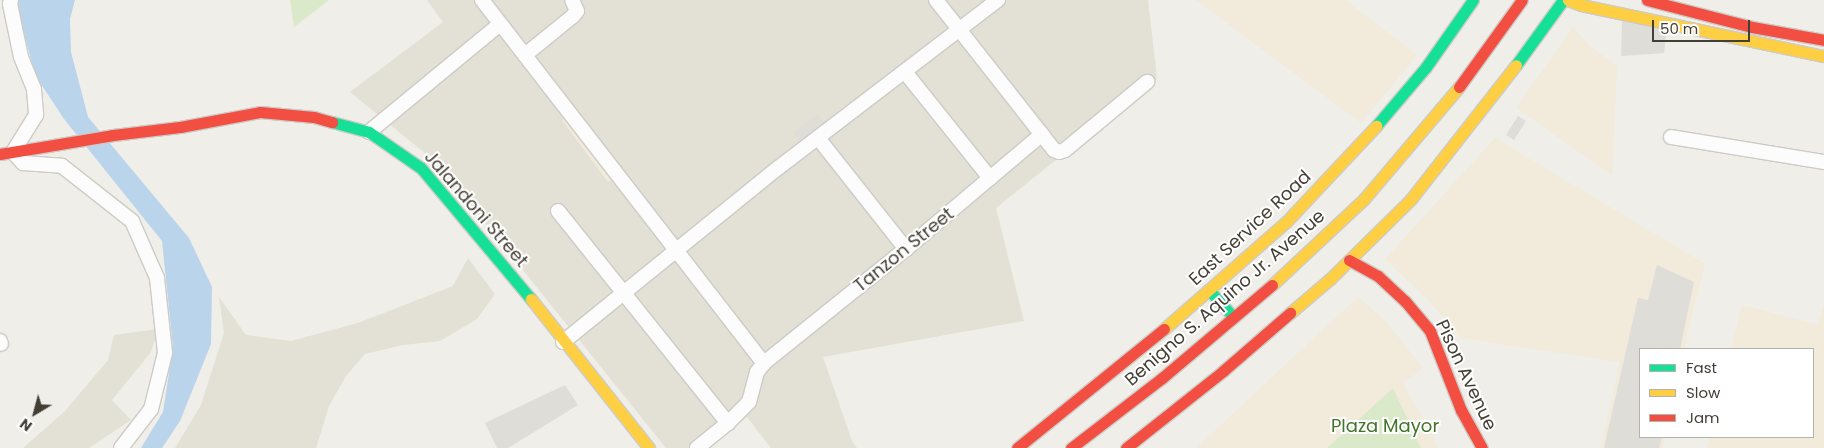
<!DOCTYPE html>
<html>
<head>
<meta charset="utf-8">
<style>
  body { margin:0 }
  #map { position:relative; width:1824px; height:448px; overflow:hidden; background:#efeee8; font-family:Poppins,sans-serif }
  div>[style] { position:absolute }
  .residential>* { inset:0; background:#e3e0d5 }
  .commercial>* { inset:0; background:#f2eadb }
  .green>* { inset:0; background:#dae9c9 }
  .parking>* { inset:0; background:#deddd8 }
  .water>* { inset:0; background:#bad4ec }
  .roads { filter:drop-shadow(1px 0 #cdcbc6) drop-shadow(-1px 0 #cdcbc6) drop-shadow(0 1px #cdcbc6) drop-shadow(0 -1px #cdcbc6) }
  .street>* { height:14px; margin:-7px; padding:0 7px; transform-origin:7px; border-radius:7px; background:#fdfcfc }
  .fast>* { height:11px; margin:-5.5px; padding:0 5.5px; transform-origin:5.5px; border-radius:5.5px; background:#16e098 }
  .slow>* { height:11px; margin:-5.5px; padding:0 5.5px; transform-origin:5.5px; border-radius:5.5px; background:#ffcf43 }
  .jam>* { height:11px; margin:-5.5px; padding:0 5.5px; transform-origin:5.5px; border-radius:5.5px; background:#f24e42 }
  span { translate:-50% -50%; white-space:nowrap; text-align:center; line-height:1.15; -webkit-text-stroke:4px #fff; paint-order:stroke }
  .street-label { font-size:18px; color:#443f35 }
  .park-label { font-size:18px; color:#41732b }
  .legend { position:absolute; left:1639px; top:348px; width:175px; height:90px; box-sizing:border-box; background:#fff; border:1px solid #b4b2ae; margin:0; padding:6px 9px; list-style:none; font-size:15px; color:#443f35 }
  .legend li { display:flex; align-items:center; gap:10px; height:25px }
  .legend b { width:25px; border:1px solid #b4b2ae }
  .north { position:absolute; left:10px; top:388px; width:50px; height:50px; -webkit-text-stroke:4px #fff; paint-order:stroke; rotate:217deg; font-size:14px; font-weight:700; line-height:20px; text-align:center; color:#443f35 }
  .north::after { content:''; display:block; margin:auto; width:18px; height:22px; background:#443f35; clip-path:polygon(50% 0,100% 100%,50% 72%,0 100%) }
  .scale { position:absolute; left:1652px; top:20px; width:98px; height:22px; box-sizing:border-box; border:2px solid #443f35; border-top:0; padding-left:6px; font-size:15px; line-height:18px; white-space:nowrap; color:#443f35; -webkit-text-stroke:4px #fff; paint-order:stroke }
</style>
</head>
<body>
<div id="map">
  <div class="residential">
    <div style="clip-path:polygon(427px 0,1148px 0,1157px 79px,996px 208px,1024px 321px,823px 357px,852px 441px,857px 448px,771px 448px,747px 417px,704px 448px,666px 448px,437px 163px,350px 92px,443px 22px)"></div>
    <div style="clip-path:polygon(468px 258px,495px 294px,477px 319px,440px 341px,403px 345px,365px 354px,346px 376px,329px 406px,316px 448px,175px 448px,201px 405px,224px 333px,219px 297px,246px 335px,291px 341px,358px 323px,453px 286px)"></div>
    <div style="clip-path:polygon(158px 329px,151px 352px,112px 400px,131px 420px,89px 448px,23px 448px,65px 411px,108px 360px,114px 335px)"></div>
  </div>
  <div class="commercial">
    <div style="clip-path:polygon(1196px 0,1345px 0,1417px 55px,1361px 123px)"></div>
    <div style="clip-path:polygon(1573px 27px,1590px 46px,1617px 66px,1612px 175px,1516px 108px)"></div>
    <div style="clip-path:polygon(568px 117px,614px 177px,608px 182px,562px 120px)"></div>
    <div style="clip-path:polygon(1495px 138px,1705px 264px,1684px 349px,1640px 349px,1640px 437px,1665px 437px,1663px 448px,1601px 448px,1620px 362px,1461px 338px,1430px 302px,1385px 259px)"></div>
    <div style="clip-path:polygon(1358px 297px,1386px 322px,1423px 368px,1403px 383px,1439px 448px,1196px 448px)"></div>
    <div style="clip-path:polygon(1824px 304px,1824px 448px,1707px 448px,1710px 437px,1813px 437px,1813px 349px,1731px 349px,1742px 305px,1818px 325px)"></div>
  </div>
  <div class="green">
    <div style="clip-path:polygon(290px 0,329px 0,294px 27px)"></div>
    <div style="clip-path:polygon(1393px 388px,1421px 448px,1327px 448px)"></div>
  </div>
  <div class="parking">
    <div style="clip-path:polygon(1622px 21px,1667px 28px,1664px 53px,1621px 56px)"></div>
    <div style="clip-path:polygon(818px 114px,835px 137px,809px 155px,793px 132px)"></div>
    <div style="clip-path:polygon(1518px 116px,1526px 121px,1514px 140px,1506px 135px)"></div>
    <div style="clip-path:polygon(1657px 265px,1694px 282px,1680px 349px,1640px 349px,1640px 437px,1662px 437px,1659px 448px,1604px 448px,1638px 298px,1648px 300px)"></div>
    <div style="clip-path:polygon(565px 385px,578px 405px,508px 448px,497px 448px,485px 423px)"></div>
  </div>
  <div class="water">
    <div style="clip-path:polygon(19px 0,75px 0,70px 19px,71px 52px,88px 117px,189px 238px,212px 287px,211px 344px,180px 421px,162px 448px,141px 448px,163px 412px,173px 347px,162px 241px,64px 119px,35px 75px,17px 6px)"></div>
  </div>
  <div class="roads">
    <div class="street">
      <div style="left:11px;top:0;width:4px;rotate:104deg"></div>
      <div style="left:10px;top:4px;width:54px;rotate:78.3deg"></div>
      <div style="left:21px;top:57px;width:35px;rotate:68deg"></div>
      <div style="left:34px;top:90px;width:25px;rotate:85deg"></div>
      <div style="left:36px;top:115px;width:44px;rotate:121.9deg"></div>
      <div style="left:13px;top:152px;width:15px;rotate:48deg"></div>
      <div style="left:23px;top:163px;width:39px;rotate:4deg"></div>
      <div style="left:62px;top:166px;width:89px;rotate:38.2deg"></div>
      <div style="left:132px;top:221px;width:62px;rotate:66.3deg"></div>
      <div style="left:157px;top:278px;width:75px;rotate:83.9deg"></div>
      <div style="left:165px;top:353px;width:58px;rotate:104deg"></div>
      <div style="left:151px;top:409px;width:49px;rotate:127.6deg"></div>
      <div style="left:482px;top:0;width:460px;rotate:52.2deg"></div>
      <div style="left:936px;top:0;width:191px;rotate:51.8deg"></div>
      <div style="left:1054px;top:150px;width:5px;rotate:22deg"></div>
      <div style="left:1059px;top:152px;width:6px;rotate:-18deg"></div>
      <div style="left:1065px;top:150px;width:107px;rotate:-39.7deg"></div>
      <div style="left:525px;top:55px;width:62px;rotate:-39.1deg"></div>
      <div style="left:573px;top:16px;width:6px;rotate:-51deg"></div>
      <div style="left:577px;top:11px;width:12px;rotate:-114deg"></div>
      <div style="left:905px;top:72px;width:136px;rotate:51.3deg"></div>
      <div style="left:369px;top:132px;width:170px;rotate:-39.5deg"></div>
      <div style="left:1671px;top:137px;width:155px;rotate:9.3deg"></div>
      <div style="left:818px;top:138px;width:142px;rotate:51.6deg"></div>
      <div style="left:558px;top:211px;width:272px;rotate:51.3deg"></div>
      <div style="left:0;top:341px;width:3px;rotate:72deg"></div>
      <div style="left:563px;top:342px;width:277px;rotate:-39deg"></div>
      <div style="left:778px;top:168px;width:277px;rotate:-37.4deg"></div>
      <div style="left:697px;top:448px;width:40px;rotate:-39deg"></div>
      <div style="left:728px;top:423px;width:30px;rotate:-45deg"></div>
      <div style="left:749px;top:402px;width:31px;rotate:-75deg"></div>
      <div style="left:757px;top:372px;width:11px;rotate:-52deg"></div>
      <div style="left:764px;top:363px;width:182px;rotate:-38.8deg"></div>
      <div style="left:906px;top:249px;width:178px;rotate:-40.2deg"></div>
    </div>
    <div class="fast">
      <div style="left:1516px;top:65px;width:80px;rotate:-54.1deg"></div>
      <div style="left:332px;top:122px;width:38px;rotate:15deg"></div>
      <div style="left:369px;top:132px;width:63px;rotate:34.7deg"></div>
      <div style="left:421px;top:168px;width:171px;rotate:50deg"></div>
      <div style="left:1376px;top:126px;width:77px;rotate:-49.7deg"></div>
      <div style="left:1426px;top:67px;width:82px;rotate:-55deg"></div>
      <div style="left:1209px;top:290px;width:36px;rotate:48deg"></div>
    </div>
    <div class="slow">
      <div style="left:1568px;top:0;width:14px;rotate:21deg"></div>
      <div style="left:1581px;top:5px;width:248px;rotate:11.9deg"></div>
      <div style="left:1272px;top:285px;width:126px;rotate:-43.1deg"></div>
      <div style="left:1364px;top:199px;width:147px;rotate:-49.7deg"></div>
      <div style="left:531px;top:299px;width:190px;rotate:51.6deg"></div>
      <div style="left:1290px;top:313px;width:52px;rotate:-40.4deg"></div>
      <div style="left:1330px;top:279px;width:114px;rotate:-44.6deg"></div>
      <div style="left:1411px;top:199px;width:170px;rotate:-51.9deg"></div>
      <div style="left:1164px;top:329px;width:162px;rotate:-41.3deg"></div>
      <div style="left:1286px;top:222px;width:132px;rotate:-46.8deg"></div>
    </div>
    <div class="jam">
      <div style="left:1647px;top:0;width:108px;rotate:14.4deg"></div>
      <div style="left:1752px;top:27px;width:73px;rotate:10.2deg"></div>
      <div style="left:1459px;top:87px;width:107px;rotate:-54.1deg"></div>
      <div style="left:0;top:154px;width:115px;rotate:-9.5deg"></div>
      <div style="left:113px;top:135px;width:67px;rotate:-6.8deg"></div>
      <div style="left:180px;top:127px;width:81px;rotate:-10.6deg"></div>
      <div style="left:260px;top:112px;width:54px;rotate:5.3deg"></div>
      <div style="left:314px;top:117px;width:19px;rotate:16deg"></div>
      <div style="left:1349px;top:260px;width:33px;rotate:29deg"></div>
      <div style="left:1378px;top:276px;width:37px;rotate:43deg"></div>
      <div style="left:1405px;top:301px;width:39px;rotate:50deg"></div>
      <div style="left:1430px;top:331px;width:85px;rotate:68.6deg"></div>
      <div style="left:1461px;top:410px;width:43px;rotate:61.1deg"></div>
      <div style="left:1017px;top:448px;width:189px;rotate:-39deg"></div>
      <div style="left:1071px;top:448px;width:115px;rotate:-37.6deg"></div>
      <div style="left:1162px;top:378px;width:144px;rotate:-40.2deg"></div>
      <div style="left:1126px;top:448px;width:124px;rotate:-38.4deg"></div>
      <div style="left:1223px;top:371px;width:89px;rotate:-40.9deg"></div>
    </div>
  </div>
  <div class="street-label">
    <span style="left:476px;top:209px;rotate:49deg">Jalandoni Street</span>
    <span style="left:1250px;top:228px;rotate:-43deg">East Service Road</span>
    <span style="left:904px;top:250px;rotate:-39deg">Tanzon Street</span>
    <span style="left:1225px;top:298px;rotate:-41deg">Benigno S. Aquino Jr. Avenue</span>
    <span style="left:1466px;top:375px;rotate:65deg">Pison Avenue</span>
  </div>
  <div class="park-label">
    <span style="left:1385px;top:426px">Plaza Mayor</span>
  </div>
  <ul class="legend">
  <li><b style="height:6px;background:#16e098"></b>Fast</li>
  <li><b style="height:6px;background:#ffcf43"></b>Slow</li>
  <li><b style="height:6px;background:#f24e42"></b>Jam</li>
  </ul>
  <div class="north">N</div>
  <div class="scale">50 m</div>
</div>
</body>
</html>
